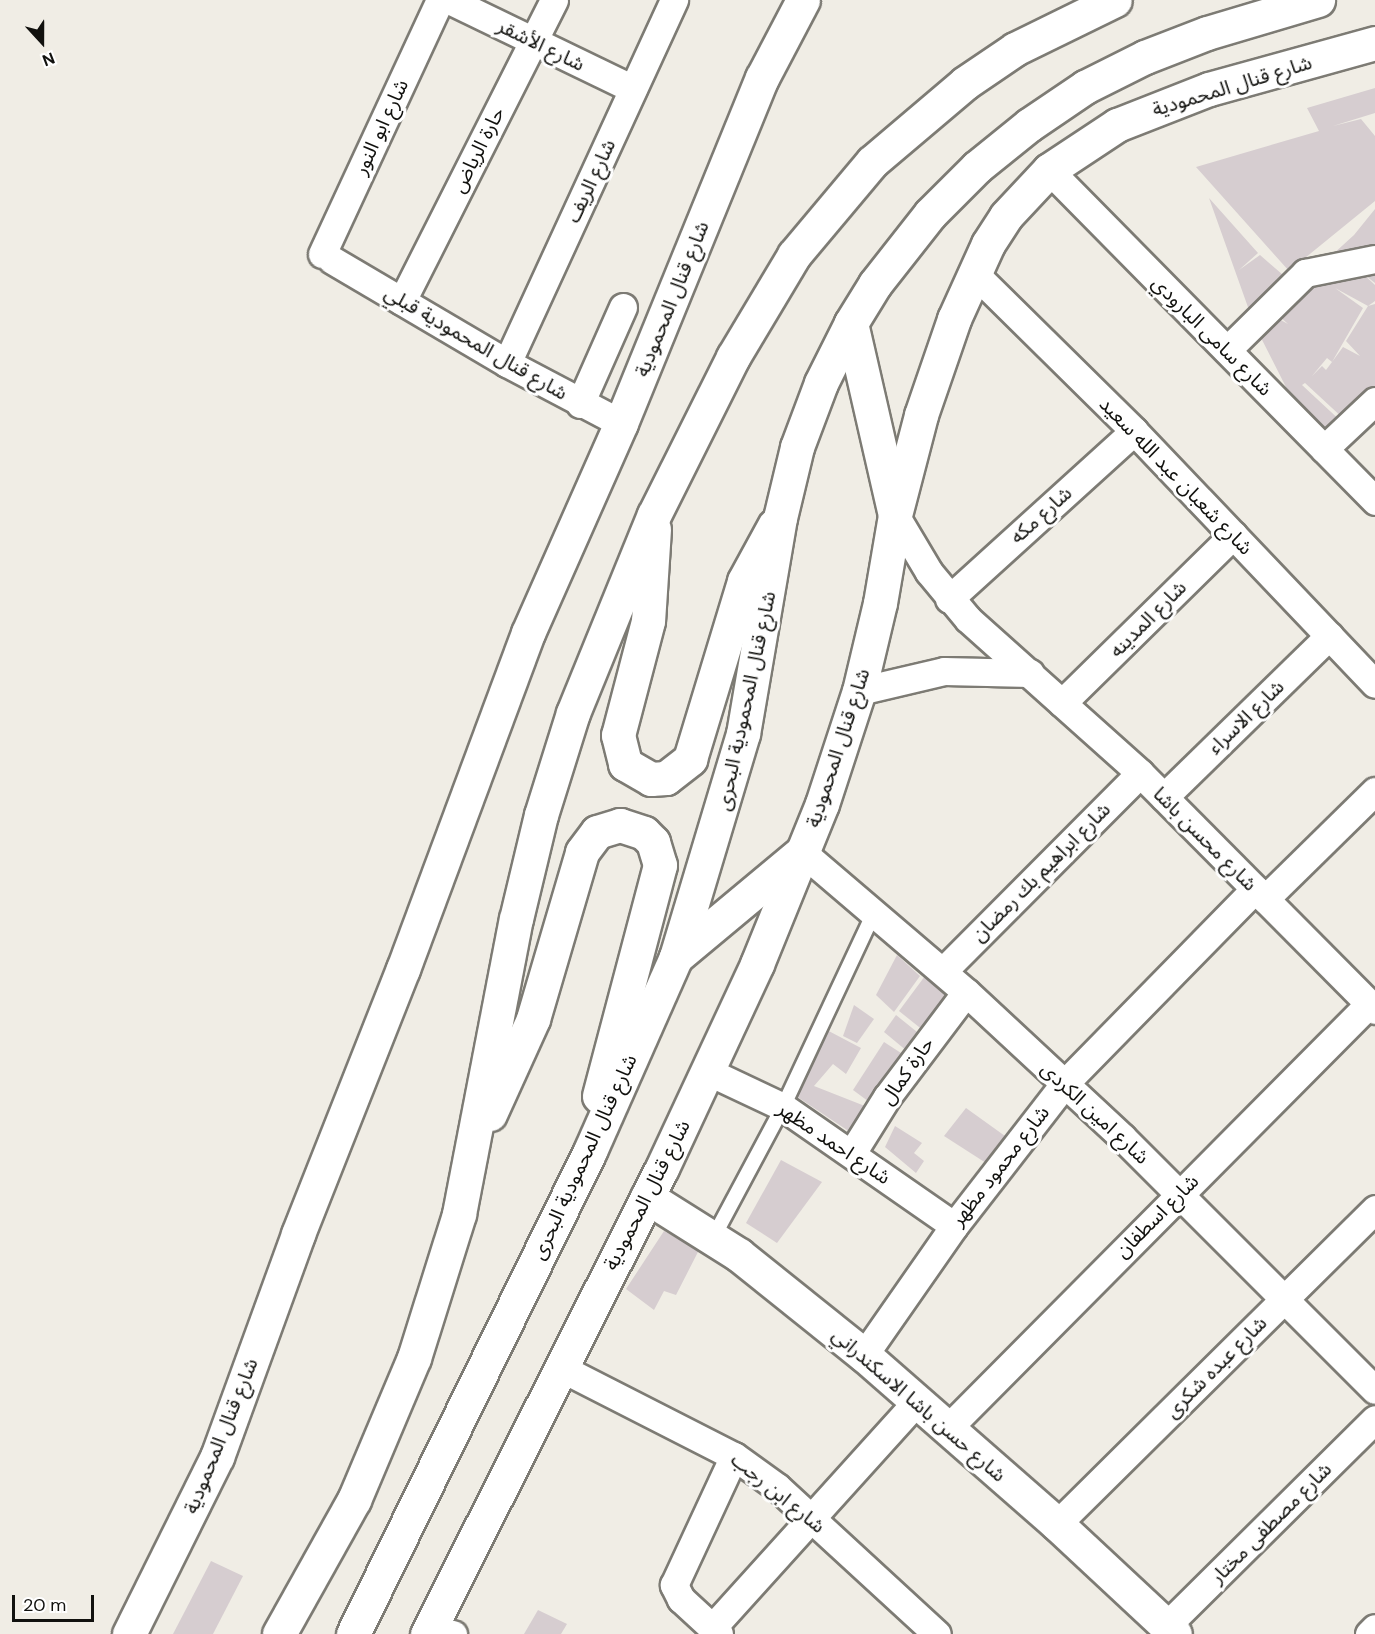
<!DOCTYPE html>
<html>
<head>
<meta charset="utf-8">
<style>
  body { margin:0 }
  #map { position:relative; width:1375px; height:1634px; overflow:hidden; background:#f0ede5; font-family:"DM Sans","Noto Sans Arabic",sans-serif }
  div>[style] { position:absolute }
  .building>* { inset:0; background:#d6cdd0 }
  .roads { filter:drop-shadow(2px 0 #7d7b74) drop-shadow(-2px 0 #7d7b74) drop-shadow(0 2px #7d7b74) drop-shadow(0 -2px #7d7b74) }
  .service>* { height:14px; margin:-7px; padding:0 7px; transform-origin:7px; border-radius:7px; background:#fff }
  .minor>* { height:27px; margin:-13.5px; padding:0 13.5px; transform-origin:13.5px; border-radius:13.5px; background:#fff }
  .tertiary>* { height:33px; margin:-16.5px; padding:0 16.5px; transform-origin:16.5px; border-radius:16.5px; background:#fff }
  .secondary>* { height:33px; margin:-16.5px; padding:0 16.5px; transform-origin:16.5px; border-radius:16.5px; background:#fff }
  span { translate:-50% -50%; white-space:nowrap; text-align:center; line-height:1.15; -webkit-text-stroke:6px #fff; paint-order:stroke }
  .street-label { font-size:20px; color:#11110e }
  .north { position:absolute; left:12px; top:12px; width:60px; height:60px; -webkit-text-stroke:4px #fff; paint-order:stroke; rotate:159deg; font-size:16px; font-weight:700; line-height:24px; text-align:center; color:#11110e }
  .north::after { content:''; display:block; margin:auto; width:21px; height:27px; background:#11110e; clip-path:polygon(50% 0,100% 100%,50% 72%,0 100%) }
  .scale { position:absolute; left:12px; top:1595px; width:82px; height:27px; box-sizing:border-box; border:3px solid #11110e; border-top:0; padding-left:8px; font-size:18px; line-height:21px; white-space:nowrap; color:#11110e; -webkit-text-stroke:4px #fff; paint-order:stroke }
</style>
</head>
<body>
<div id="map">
  <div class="building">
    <div style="clip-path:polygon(1375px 88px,1375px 113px,1333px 126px,1361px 119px,1375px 136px,1375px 201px,1289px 271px,1196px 167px,1319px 131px,1307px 108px)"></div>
    <div style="clip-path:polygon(evenodd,1209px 198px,1258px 253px,1239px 270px,1260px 255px,1297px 287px,1354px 235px,1375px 209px,1375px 283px,1361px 272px,1375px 285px,1375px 301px,1368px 306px,1375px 304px,1375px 395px,1345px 420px,1305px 383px,1302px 385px,1345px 425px,1323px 439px,1282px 403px,1290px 395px,1254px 324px,1209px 198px,1335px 288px,1368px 306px,1346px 341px,1360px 356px,1343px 347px,1332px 362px,1363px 308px,1335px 288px,1209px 198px,1270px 308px,1288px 324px,1266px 312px,1270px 308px,1209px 198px,1327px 358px,1332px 362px,1326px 370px,1322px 366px,1312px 376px,1327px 358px)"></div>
    <div style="clip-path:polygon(897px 955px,920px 976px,894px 1012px,876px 995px)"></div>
    <div style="clip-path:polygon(925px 976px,953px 1002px,929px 1035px,899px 1011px)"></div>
    <div style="clip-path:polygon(854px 1005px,874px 1019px,857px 1043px,843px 1036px)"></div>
    <div style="clip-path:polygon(896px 1015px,932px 1044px,919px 1061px,884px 1032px)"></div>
    <div style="clip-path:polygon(823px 1028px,861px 1048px,846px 1074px,833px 1064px,814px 1086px,875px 1110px,856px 1136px,793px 1094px)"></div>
    <div style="clip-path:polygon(884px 1042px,901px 1053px,876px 1107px,853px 1090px)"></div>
    <div style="clip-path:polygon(966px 1108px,1005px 1136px,986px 1163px,944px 1136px)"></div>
    <div style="clip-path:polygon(895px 1126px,922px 1143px,914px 1153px,924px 1161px,916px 1173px,885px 1147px)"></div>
    <div style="clip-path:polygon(781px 1160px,822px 1182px,777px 1243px,746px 1223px)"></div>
    <div style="clip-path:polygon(664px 1231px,699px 1250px,676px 1295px,664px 1291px,654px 1310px,626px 1289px)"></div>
    <div style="clip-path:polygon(211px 1561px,243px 1576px,213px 1634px,173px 1634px)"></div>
    <div style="clip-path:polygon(538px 1610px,567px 1624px,561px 1634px,524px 1634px)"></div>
  </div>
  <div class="roads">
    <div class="service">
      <div style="left:713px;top:1238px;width:149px;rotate:-61.9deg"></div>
      <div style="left:783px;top:1107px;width:217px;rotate:-64.9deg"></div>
    </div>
    <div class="minor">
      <div style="left:449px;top:0;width:204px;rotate:25.8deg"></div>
      <div style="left:1049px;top:170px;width:465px;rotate:45.4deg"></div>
      <div style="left:322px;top:254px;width:280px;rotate:-65.1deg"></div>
      <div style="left:332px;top:260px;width:203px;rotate:30.5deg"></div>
      <div style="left:507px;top:363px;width:129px;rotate:27.8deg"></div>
      <div style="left:973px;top:272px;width:226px;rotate:44.6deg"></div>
      <div style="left:1134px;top:431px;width:349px;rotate:46.4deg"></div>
      <div style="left:402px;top:301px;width:337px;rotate:-63.2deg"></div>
      <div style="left:1227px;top:350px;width:110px;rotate:-44.6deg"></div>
      <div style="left:1305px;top:273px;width:71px;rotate:-11.3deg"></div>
      <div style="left:507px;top:363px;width:400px;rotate:-65.3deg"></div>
      <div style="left:580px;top:404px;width:106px;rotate:-66.1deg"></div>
      <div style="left:1324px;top:449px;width:70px;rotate:-43.3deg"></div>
      <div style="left:895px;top:515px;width:66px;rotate:59.2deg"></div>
      <div style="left:929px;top:572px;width:61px;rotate:50.3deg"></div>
      <div style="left:968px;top:619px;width:231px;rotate:41.8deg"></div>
      <div style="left:1140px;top:773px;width:334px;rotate:45.2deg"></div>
      <div style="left:949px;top:599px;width:250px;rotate:-42.2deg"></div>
      <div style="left:859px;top:691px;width:87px;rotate:-13.2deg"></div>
      <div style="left:944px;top:671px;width:86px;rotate:1.3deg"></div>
      <div style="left:1062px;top:703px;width:240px;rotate:-44.5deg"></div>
      <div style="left:1164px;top:797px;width:231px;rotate:-44.3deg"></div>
      <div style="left:802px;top:852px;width:216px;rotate:40.5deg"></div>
      <div style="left:966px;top:992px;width:214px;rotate:42.9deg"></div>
      <div style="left:1123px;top:1138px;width:356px;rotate:45deg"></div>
      <div style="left:1265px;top:899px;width:154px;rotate:-44.5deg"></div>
      <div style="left:943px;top:971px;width:279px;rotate:-45.1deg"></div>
      <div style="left:707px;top:1071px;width:84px;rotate:25.3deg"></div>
      <div style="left:783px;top:1107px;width:208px;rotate:34.8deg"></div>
      <div style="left:852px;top:1153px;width:66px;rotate:-58deg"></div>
      <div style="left:887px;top:1097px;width:131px;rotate:-53deg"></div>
      <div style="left:864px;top:1355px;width:157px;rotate:-55.1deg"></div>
      <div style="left:954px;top:1226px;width:180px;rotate:-52.2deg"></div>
      <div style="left:1064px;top:1084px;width:273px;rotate:-45.6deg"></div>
      <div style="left:563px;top:1369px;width:192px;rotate:27deg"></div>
      <div style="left:734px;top:1456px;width:53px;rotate:35.8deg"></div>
      <div style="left:777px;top:1487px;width:217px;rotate:42.6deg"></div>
      <div style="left:947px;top:1429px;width:599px;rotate:-45.2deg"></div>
      <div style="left:1057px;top:1524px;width:448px;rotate:-44.7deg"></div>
      <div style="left:1166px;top:1626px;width:294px;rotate:-44.7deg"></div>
      <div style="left:430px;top:1628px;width:24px;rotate:15deg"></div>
      <div style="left:712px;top:1628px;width:306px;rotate:-47.9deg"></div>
      <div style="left:719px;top:1634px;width:52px;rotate:-137.4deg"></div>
      <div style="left:681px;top:1599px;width:16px;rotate:-117deg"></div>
      <div style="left:674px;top:1585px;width:142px;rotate:-65.1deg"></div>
      <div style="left:1369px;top:1634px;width:8px;rotate:-45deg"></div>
    </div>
    <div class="tertiary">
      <div style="left:647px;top:1197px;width:109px;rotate:32.2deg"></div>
      <div style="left:739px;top:1255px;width:160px;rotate:38.7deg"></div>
      <div style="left:864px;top:1355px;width:257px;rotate:41.2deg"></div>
      <div style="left:1057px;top:1524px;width:161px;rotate:43deg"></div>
      <div style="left:129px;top:1634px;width:198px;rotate:-63.6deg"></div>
      <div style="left:217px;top:1457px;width:237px;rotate:-70deg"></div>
      <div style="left:298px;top:1234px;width:285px;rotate:-68.4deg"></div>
      <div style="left:403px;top:969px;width:358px;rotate:-69.6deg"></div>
      <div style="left:528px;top:633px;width:230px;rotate:-66.1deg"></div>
      <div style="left:621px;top:423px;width:373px;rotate:-67.8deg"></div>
      <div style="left:762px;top:78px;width:88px;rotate:-62.3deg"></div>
      <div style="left:427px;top:1634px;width:522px;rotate:-63.24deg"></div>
      <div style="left:662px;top:1168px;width:225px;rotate:-65deg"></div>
      <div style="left:757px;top:964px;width:173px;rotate:-67.9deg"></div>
      <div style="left:822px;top:804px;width:119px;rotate:-71.9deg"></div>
      <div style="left:859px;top:691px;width:90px;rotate:-76.6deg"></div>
      <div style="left:880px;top:603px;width:89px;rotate:-80.3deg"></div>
      <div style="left:895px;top:515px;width:103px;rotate:-75.4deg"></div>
      <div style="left:921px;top:415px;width:102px;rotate:-71deg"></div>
      <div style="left:954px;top:319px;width:82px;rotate:-65.6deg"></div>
      <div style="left:988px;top:244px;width:33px;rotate:-57deg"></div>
      <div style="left:1006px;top:216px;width:63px;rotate:-46.9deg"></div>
      <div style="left:1049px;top:170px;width:82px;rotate:-33.5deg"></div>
      <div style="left:1117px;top:125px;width:99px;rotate:-21.4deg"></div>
      <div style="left:1209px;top:89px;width:172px;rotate:-15.5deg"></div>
    </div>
    <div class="secondary">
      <div style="left:851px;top:323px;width:197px;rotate:77.1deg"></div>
      <div style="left:654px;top:529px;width:92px;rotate:93.7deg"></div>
      <div style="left:648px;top:621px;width:118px;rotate:104.7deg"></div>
      <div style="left:618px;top:735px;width:30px;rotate:76deg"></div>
      <div style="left:625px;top:764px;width:30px;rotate:30deg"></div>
      <div style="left:651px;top:779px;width:15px;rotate:-4deg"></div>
      <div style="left:666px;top:778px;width:31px;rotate:-38deg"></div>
      <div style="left:690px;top:759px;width:186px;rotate:-73.1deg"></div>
      <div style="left:744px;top:581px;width:63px;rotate:-61.4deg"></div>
      <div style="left:676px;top:957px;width:164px;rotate:-39.8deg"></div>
      <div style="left:490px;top:1114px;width:104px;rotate:-65.6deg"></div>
      <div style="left:533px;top:1019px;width:174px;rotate:-73.6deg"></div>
      <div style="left:582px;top:852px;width:25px;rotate:-53deg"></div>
      <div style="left:597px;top:832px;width:24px;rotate:-17deg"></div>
      <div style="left:620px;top:825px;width:25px;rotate:18deg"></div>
      <div style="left:644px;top:833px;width:13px;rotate:45deg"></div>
      <div style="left:653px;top:842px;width:24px;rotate:73deg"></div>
      <div style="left:660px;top:865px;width:239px;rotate:104.8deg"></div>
      <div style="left:279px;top:1634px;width:154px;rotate:-60.8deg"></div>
      <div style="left:354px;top:1500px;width:154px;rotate:-67.1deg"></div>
      <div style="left:414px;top:1358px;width:151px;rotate:-72.6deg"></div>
      <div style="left:459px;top:1214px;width:300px;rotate:-79.1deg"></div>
      <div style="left:516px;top:919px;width:107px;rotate:-76.5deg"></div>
      <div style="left:541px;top:815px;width:107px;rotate:-72.6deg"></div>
      <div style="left:573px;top:713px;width:214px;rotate:-67.8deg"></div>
      <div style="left:654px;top:515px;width:177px;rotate:-63.4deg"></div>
      <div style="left:733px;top:357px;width:119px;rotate:-59.1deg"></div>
      <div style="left:794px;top:255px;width:121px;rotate:-50deg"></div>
      <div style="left:872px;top:162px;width:122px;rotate:-40.3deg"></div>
      <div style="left:965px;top:83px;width:60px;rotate:-34.2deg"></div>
      <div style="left:1015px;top:49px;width:111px;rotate:-26.1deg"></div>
      <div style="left:353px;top:1634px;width:538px;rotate:-63.86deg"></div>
      <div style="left:590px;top:1151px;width:212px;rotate:-66.1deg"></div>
      <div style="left:676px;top:957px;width:233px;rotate:-73.3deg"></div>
      <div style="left:743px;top:734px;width:219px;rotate:-80.3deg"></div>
      <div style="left:780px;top:518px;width:73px;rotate:-76.5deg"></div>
      <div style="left:797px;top:447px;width:68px;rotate:-69.4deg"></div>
      <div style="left:821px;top:383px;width:67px;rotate:-63.4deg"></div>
      <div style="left:851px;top:323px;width:46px;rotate:-58.4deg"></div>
      <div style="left:875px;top:284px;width:89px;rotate:-51.8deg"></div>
      <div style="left:930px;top:214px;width:66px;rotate:-45deg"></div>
      <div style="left:977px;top:167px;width:67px;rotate:-38.9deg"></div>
      <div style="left:1029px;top:125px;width:68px;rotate:-34.2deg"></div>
      <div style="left:1085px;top:87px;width:67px;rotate:-26.6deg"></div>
      <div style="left:1145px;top:57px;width:66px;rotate:-21.2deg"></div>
      <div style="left:1207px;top:33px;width:116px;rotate:-16.6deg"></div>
    </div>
  </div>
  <div class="street-label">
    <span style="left:541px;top:45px;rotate:26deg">شارع الأشقر</span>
    <span style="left:1232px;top:86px;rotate:-17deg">شارع قنال المحمودية</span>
    <span style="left:381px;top:127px;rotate:-65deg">شارع ابو النور</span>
    <span style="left:478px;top:150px;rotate:-63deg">حارة الرياض</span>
    <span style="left:591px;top:181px;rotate:-65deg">شارع الريف</span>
    <span style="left:672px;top:299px;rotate:-68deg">شارع قنال المحمودية</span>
    <span style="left:1212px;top:336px;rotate:45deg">شارع سامى البارودي</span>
    <span style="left:476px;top:343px;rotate:30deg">شارع قنال المحمودية قبلي</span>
    <span style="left:1176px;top:476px;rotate:46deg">شارع شعبان عبد الله سعيد</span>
    <span style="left:1041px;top:515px;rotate:-42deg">شارع مكه</span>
    <span style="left:1148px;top:619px;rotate:-45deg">شارع المدينه</span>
    <span style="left:746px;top:701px;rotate:-78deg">شارع قنال المحمودية البحرى</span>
    <span style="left:1246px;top:717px;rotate:-44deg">شارع الاسراء</span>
    <span style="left:838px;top:748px;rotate:-72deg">شارع قنال المحمودية</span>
    <span style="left:1205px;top:839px;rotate:45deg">شارع محسن باشا</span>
    <span style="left:1041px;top:872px;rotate:-45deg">شارع ابراهيم بك رمضان</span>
    <span style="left:907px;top:1071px;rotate:-55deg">حارة كمال</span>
    <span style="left:1095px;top:1113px;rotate:43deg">شارع امين الكردى</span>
    <span style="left:834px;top:1143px;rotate:34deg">شارع احمد مظهر</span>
    <span style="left:584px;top:1157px;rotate:-65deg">شارع قنال المحمودية البحرى</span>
    <span style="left:1000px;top:1166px;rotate:-52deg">شارع محمود مظهر</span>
    <span style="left:647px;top:1195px;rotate:-63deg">شارع قنال المحمودية</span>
    <span style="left:1157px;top:1216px;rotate:-45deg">شارع اسطفان</span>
    <span style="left:1216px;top:1367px;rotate:-45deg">شارع عبده شكرى</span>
    <span style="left:919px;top:1405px;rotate:41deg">شارع حسن باشا الاسكندراني</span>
    <span style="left:221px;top:1436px;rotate:-68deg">شارع قنال المحمودية</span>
    <span style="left:778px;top:1493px;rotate:39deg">شارع ابن رجب</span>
    <span style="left:1271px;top:1523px;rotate:-45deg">شارع مصطفى مختار</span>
  </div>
  <div class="north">N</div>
  <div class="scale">20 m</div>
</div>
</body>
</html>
